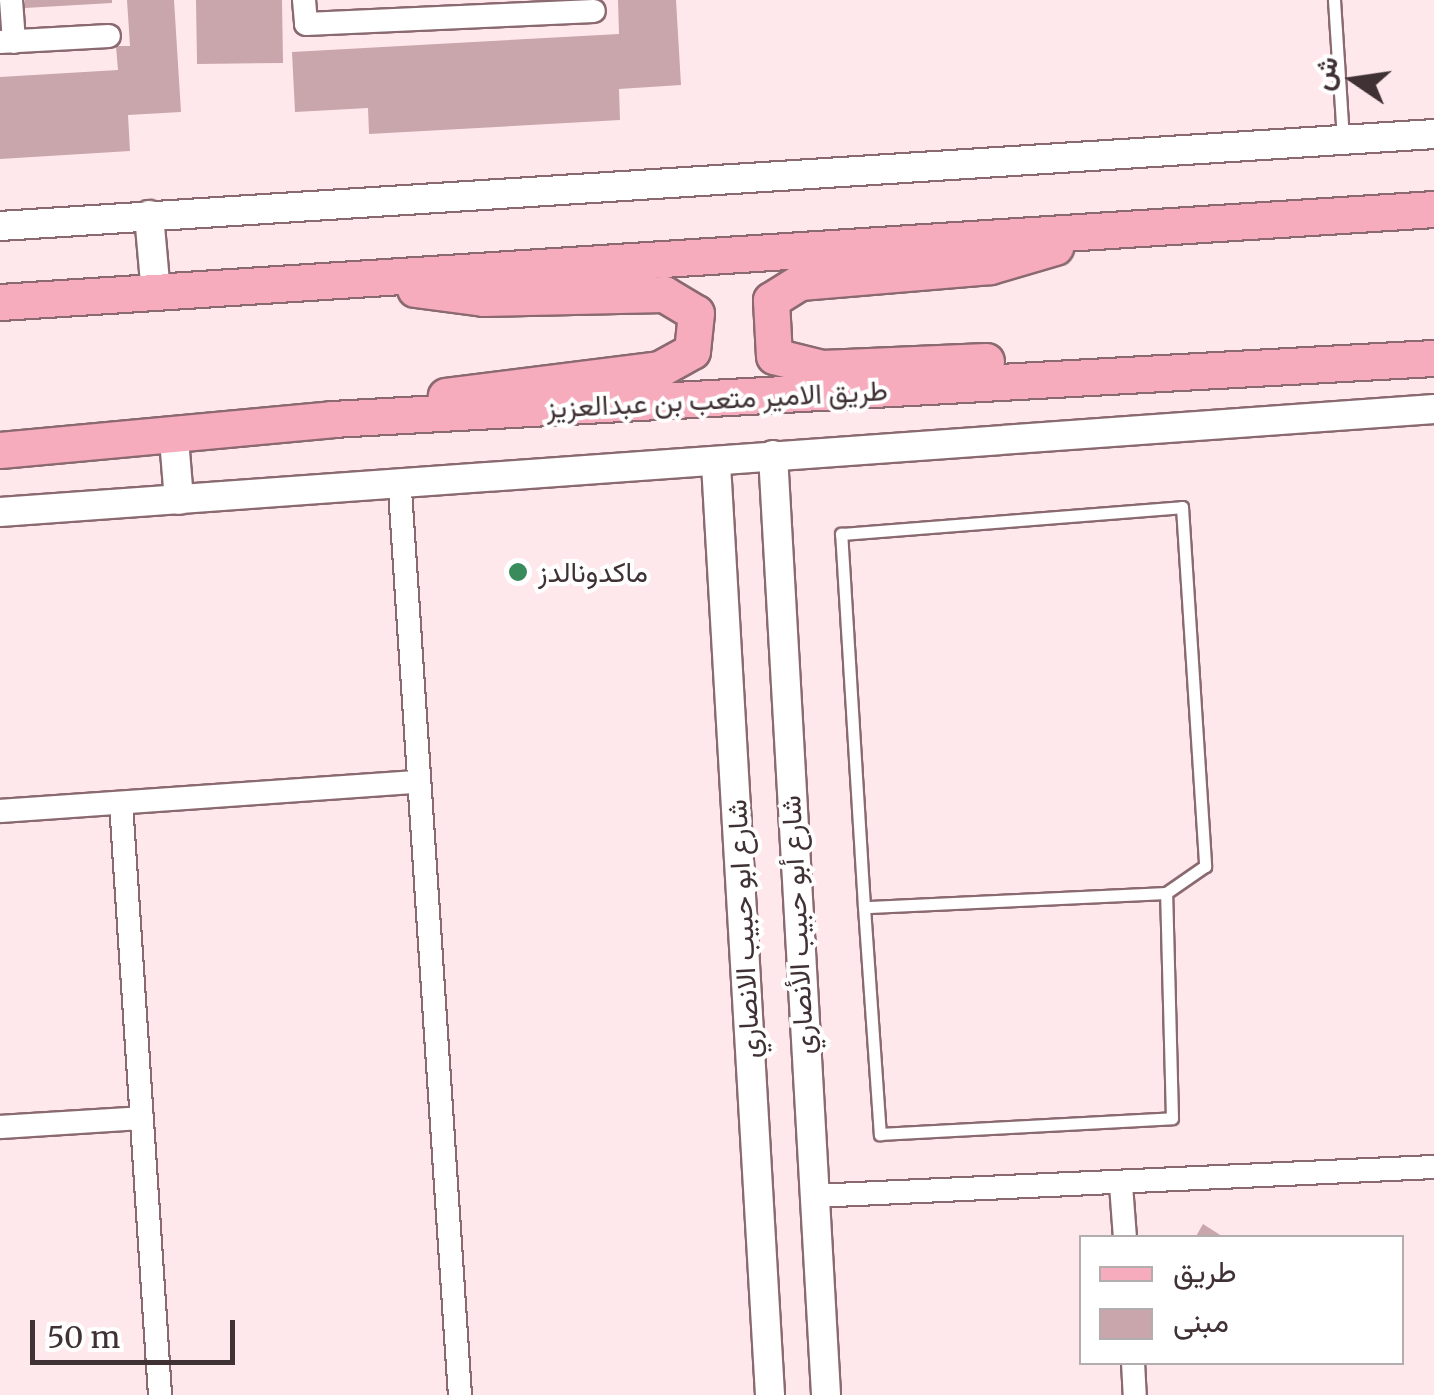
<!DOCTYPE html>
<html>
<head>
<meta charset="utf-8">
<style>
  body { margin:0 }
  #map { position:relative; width:1434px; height:1395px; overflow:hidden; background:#ffe8ec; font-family:Merriweather,Vazirmatn,serif }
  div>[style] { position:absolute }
  .building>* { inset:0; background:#c9a6ab }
  .roads { filter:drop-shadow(2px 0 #8a6a70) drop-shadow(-2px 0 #8a6a70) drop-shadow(0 2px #8a6a70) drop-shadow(0 -2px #8a6a70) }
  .service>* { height:11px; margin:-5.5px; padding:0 5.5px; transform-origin:5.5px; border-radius:5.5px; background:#fff }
  .minor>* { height:22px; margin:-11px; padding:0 11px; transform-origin:11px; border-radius:11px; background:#fff }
  .tertiary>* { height:28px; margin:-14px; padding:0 14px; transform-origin:14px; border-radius:14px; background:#fff }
  .primary>* { height:35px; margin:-17.5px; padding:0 17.5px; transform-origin:17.5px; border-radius:17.5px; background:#f7acbe }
  .dots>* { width:28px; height:28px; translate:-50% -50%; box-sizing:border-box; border:5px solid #fff; border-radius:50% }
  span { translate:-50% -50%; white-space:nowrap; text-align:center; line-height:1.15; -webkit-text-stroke:8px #fff; paint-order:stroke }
  .street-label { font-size:28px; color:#3f3134 }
  .poi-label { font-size:28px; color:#3f3134 }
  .left { translate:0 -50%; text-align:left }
  .legend { position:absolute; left:1079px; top:1235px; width:325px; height:130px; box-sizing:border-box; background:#fff; border:2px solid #b2adae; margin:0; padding:12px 18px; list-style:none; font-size:30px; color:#3f3134 }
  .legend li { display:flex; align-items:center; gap:20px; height:50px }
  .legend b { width:50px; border:2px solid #b2adae }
  .north { position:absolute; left:1304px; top:30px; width:100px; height:100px; -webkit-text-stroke:8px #fff; paint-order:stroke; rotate:283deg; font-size:28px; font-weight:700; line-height:40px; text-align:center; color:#3f3134 }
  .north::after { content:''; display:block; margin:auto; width:35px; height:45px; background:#3f3134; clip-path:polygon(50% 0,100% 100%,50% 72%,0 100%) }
  .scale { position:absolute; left:30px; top:1320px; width:205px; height:45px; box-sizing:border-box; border:5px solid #3f3134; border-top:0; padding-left:12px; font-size:30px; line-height:35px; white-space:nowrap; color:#3f3134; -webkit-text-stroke:8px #fff; paint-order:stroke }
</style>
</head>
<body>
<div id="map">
  <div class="building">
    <div style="clip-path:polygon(25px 0,112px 0,112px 3px,25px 8px)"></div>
    <div style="clip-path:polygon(127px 0,174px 0,181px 112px,128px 115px,130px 151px,0 159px,0 77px,118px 70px,116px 46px,130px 46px)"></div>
    <div style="clip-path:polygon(196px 0,282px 0,283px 63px,197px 64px)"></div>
    <div style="clip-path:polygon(618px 0,676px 0,681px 85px,619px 89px,620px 120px,369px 134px,368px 108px,295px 112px,292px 52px,619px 34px)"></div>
    <div style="clip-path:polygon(1203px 1224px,1225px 1238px,1195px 1238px)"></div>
  </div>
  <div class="roads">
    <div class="service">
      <div style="left:1334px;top:0;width:140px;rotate:86.3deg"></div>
      <div style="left:864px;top:907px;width:374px;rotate:-93.5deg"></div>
      <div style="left:841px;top:534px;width:342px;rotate:-4.5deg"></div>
      <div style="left:1182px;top:507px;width:360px;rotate:86.3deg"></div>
      <div style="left:1205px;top:866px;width:47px;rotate:145.3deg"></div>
      <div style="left:1166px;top:893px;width:302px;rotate:177.3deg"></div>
      <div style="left:864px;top:907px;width:228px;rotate:86deg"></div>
      <div style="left:880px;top:1134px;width:292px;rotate:-3.1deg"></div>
      <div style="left:1172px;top:1118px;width:225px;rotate:-91.5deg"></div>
    </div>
    <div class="minor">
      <div style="left:11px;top:0;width:42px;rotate:85.9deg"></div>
      <div style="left:304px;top:0;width:24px;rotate:85deg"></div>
      <div style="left:306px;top:24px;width:288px;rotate:-2.6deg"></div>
      <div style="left:0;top:42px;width:109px;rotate:-3.2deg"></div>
      <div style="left:400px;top:490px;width:907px;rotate:86.21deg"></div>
      <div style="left:121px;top:803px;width:593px;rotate:86.23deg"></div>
      <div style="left:0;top:811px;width:417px;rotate:-4deg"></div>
      <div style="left:0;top:1127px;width:142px;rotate:-3.6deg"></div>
      <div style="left:1121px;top:1185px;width:53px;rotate:85.7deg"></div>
      <div style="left:814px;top:1196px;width:621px;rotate:-2.68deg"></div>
      <div style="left:1133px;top:1362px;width:33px;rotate:87deg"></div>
    </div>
    <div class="tertiary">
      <div style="left:149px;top:215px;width:79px;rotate:84.9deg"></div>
      <div style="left:0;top:226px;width:1437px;rotate:-3.67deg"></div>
      <div style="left:174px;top:439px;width:61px;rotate:85.3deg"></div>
      <div style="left:773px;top:455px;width:941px;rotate:86.77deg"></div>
      <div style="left:716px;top:464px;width:933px;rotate:86.68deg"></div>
      <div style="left:0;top:512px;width:1438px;rotate:-4.11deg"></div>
    </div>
    <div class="primary">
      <div style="left:415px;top:289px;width:69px;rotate:7.5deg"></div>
      <div style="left:483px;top:298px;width:181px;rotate:-1.3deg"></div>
      <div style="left:664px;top:294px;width:37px;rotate:31deg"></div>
      <div style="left:696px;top:313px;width:38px;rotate:96deg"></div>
      <div style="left:692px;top:351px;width:38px;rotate:151deg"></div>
      <div style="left:659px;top:369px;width:215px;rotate:172.8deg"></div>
      <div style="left:0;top:302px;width:1437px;rotate:-3.71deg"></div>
      <div style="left:986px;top:361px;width:164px;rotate:177.6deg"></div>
      <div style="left:822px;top:368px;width:49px;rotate:-166deg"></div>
      <div style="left:774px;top:356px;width:56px;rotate:-93.1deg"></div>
      <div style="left:771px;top:300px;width:34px;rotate:-32deg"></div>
      <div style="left:800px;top:282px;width:191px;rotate:-4.8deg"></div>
      <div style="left:990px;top:266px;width:68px;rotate:-16.3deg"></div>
      <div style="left:0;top:450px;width:333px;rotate:-5.3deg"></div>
      <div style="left:332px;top:419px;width:1104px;rotate:-3.17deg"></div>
    </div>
  </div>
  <div class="dots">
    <div style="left:518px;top:572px;background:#3a8b5c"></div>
  </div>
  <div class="street-label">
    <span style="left:717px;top:399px;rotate:-3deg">طريق الامير متعب بن عبدالعزيز</span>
    <span style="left:797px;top:925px;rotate:-93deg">شارع أبو حبيب الأنصاري</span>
    <span style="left:743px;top:929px;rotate:-93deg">شارع ابو حبيب الانصاري</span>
  </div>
  <div class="poi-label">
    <span class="left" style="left:538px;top:572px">ماكدونالدز</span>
  </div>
  <ul class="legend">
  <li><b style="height:12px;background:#f7acbe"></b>طريق</li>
  <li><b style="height:28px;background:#c9a6ab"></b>مبنى</li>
  </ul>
  <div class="north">ش</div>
  <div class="scale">50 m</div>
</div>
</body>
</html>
